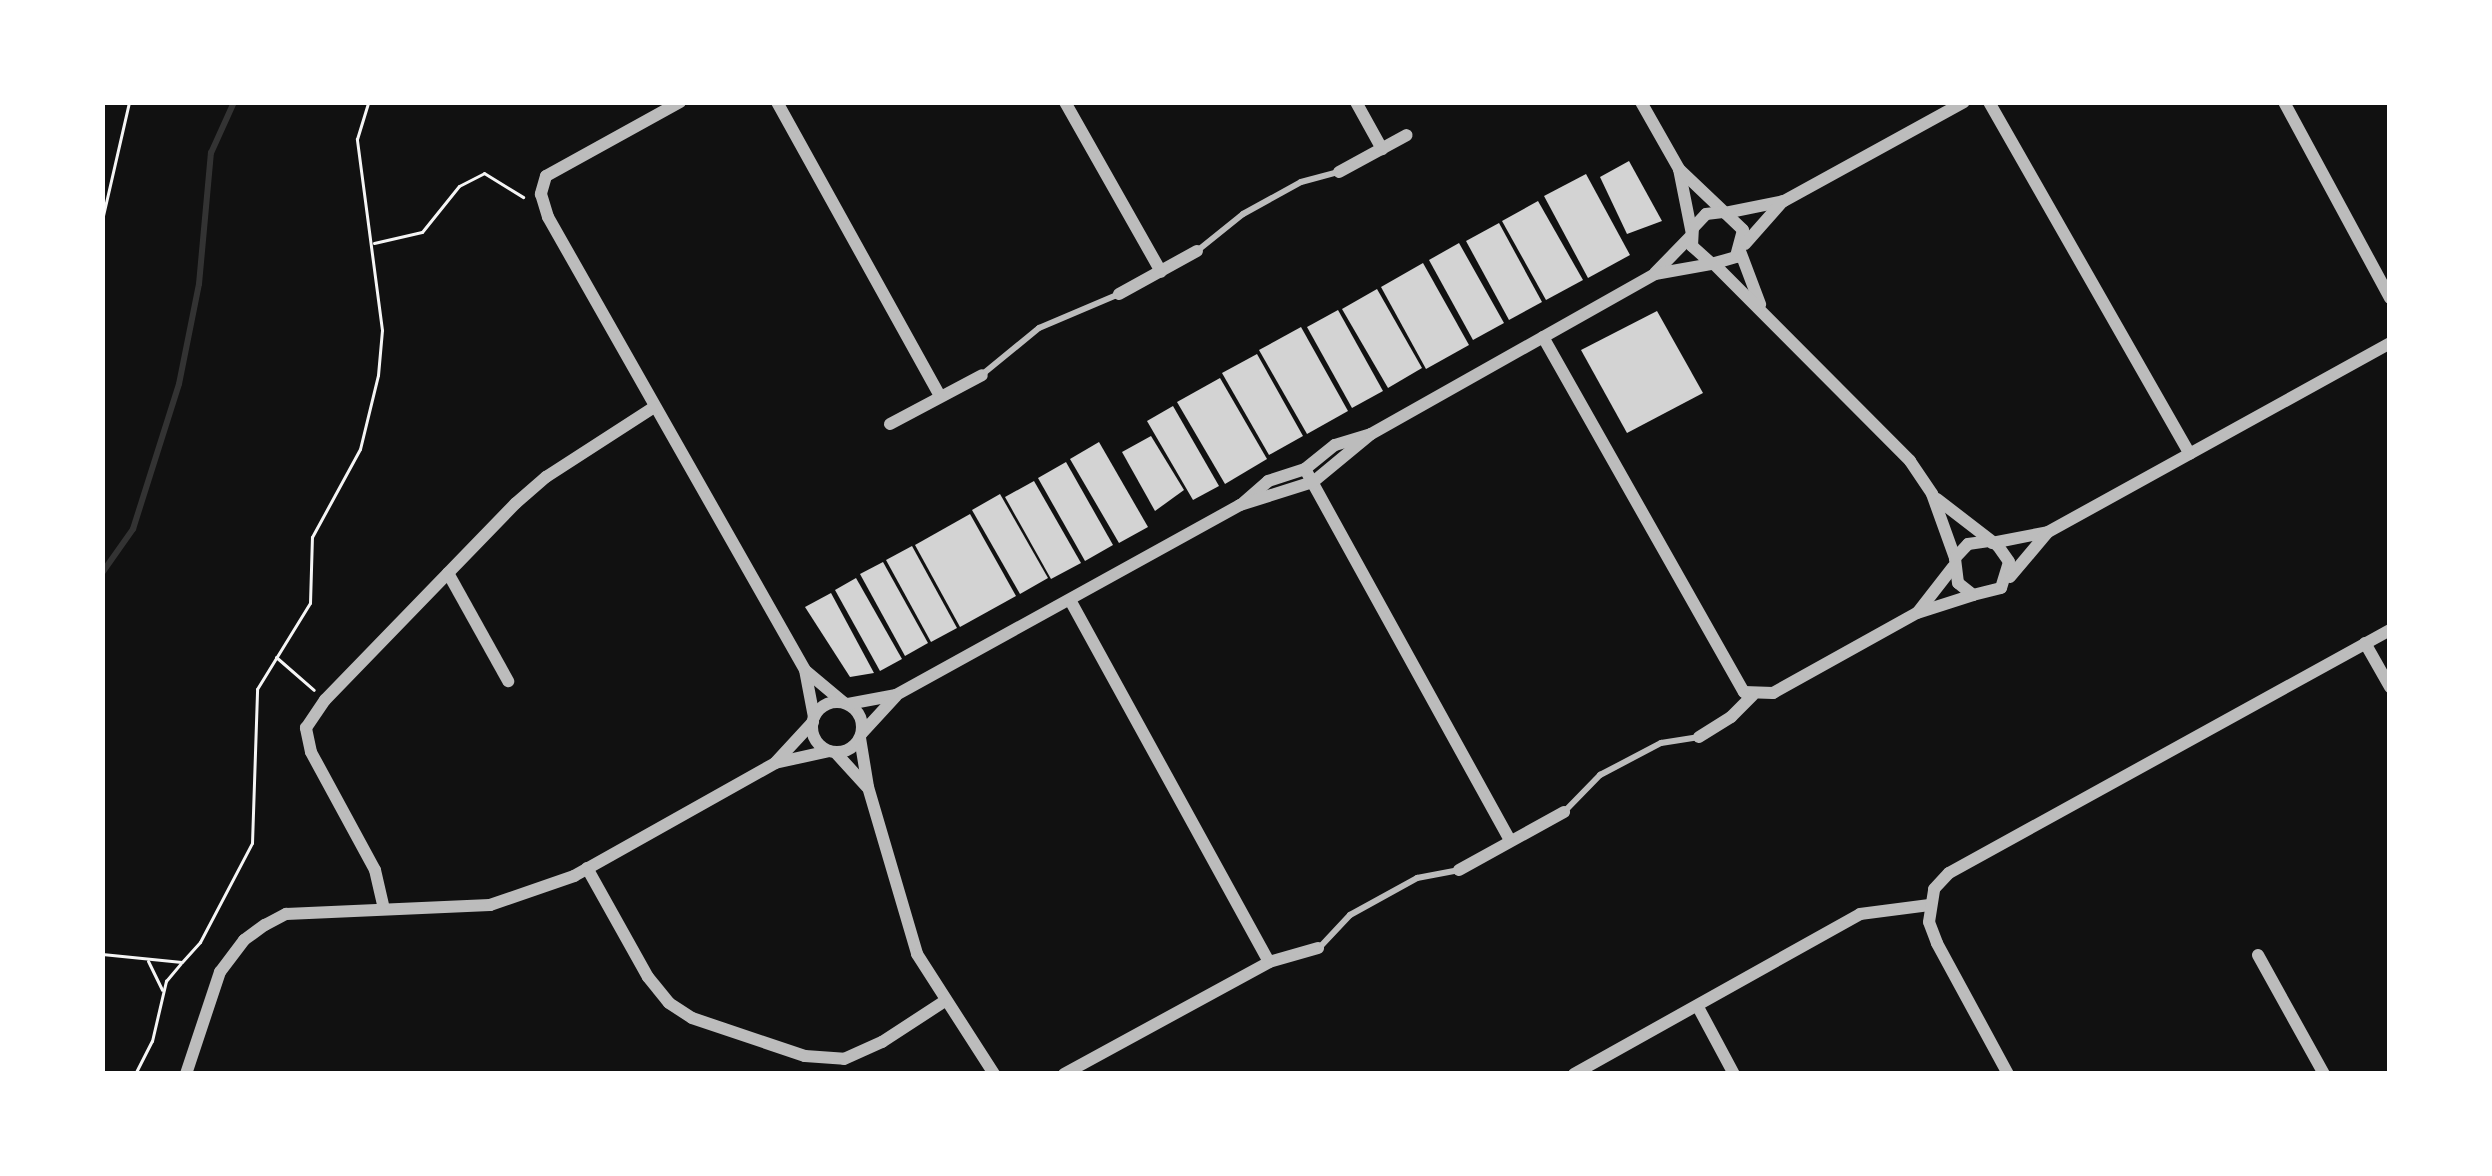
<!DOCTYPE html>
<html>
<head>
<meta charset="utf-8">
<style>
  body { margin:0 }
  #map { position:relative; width:2492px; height:1176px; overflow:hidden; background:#111; font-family:"PT Sans Narrow",sans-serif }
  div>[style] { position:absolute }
  .stream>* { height:6px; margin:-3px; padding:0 3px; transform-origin:3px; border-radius:3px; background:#333 }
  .building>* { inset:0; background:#d3d3d3 }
  .path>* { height:3px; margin:-1.5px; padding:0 1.5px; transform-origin:1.5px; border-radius:1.5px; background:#f5f5f5 }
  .service>* { height:6px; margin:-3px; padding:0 3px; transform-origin:3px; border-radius:3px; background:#bcbcbc }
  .minor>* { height:12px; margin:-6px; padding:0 6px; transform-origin:6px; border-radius:6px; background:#bcbcbc }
  .minor>.ring { margin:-6px; padding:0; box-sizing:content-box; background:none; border:12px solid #bcbcbc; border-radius:50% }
  span { translate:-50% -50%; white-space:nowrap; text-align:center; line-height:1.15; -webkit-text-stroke:10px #fff; paint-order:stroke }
  .frame { position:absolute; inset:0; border:105px solid #fff; pointer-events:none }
</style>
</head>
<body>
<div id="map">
  <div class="stream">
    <div style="left:102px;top:573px;width:54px;rotate:-54.8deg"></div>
    <div style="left:133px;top:529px;width:152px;rotate:-72.4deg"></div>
    <div style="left:179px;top:384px;width:102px;rotate:-78.7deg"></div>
    <div style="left:199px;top:284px;width:132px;rotate:-84.8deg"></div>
    <div style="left:211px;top:153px;width:56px;rotate:-65.7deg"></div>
  </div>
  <div class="building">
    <div style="clip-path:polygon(1629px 161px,1662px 221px,1627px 234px,1600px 177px)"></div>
    <div style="clip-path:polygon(1586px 174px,1630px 255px,1588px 278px,1544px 196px)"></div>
    <div style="clip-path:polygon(1538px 201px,1583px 280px,1546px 300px,1502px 221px)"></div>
    <div style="clip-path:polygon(1499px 223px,1542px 302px,1509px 320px,1466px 241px)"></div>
    <div style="clip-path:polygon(1459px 243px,1504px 323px,1473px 340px,1429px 260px)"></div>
    <div style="clip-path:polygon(1423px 263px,1469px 345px,1426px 369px,1381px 287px)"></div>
    <div style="clip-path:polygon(1377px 289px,1422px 368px,1388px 388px,1342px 309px)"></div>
    <div style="clip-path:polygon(1338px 310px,1383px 391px,1352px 408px,1307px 327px)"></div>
    <div style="clip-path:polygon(1657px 311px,1703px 393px,1627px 433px,1581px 350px)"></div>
    <div style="clip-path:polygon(1301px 327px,1348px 411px,1307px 434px,1259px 350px)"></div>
    <div style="clip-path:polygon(1257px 354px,1303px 436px,1269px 455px,1222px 373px)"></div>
    <div style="clip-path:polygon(1220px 378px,1267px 459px,1225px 484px,1177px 402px)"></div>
    <div style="clip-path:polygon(1173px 406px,1219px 486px,1193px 500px,1147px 421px)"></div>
    <div style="clip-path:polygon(1151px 436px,1184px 490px,1155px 511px,1122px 452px)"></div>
    <div style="clip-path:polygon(1099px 442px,1148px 527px,1119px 543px,1070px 459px)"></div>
    <div style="clip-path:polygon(1066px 462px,1113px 545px,1085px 561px,1038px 478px)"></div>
    <div style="clip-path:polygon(1034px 481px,1081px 563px,1051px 579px,1005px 497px)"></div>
    <div style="clip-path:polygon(1000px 494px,1048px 578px,1020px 594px,972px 510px)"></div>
    <div style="clip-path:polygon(970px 514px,1016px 596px,960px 627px,915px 545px)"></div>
    <div style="clip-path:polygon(912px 546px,957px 628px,931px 642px,886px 560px)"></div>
    <div style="clip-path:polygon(883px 562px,928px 643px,905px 656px,860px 574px)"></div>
    <div style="clip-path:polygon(856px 578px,902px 659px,880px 671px,835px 590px)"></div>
    <div style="clip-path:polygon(831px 593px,874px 673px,850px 677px,805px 607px)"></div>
  </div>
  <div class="path">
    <div style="left:102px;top:220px;width:121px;rotate:-77.1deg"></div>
    <div style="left:374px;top:243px;width:49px;rotate:-12.9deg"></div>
    <div style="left:422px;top:232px;width:59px;rotate:-51.2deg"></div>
    <div style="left:459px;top:186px;width:28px;rotate:-27deg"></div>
    <div style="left:484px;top:173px;width:46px;rotate:31.6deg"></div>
    <div style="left:276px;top:657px;width:50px;rotate:41deg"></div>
    <div style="left:102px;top:954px;width:80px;rotate:5.7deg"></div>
    <div style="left:182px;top:962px;width:27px;rotate:-48deg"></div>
    <div style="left:200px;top:942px;width:112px;rotate:-62.3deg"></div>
    <div style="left:252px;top:843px;width:154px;rotate:-88.1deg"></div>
    <div style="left:257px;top:689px;width:101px;rotate:-58.4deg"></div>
    <div style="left:310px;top:603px;width:66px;rotate:-88.3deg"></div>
    <div style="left:312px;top:537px;width:100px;rotate:-61.4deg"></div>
    <div style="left:360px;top:449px;width:76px;rotate:-76.3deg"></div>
    <div style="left:378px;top:375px;width:45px;rotate:-84.9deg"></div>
    <div style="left:382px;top:330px;width:193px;rotate:-97.5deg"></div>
    <div style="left:357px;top:139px;width:39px;rotate:-73deg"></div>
    <div style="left:148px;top:961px;width:32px;rotate:64deg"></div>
    <div style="left:135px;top:1074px;width:37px;rotate:-63deg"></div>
    <div style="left:152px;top:1041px;width:62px;rotate:-76.9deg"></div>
    <div style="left:166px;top:981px;width:23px;rotate:-50deg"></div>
  </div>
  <div class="service">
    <div style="left:1197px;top:251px;width:59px;rotate:-38.8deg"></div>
    <div style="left:1243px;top:214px;width:66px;rotate:-28.9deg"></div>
    <div style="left:1301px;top:182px;width:39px;rotate:-15deg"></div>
    <div style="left:984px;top:373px;width:71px;rotate:-39.3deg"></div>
    <div style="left:1039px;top:328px;width:87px;rotate:-23deg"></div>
    <div style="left:1564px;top:812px;width:52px;rotate:-45.8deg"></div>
    <div style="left:1600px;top:775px;width:69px;rotate:-27.7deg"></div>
    <div style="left:1661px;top:743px;width:37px;rotate:-9deg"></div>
    <div style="left:1320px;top:947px;width:44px;rotate:-46.8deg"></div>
    <div style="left:1350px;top:915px;width:77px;rotate:-28.9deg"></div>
    <div style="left:1417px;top:878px;width:43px;rotate:-10.8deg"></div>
  </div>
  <div class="minor">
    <div style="left:680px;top:102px;width:153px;rotate:151.1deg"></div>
    <div style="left:546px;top:176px;width:19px;rotate:106deg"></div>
    <div style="left:541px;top:194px;width:24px;rotate:73deg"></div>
    <div style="left:548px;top:217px;width:521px;rotate:60.43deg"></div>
    <div style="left:805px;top:670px;width:48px;rotate:79.2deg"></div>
    <div style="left:777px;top:102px;width:336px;rotate:61deg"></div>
    <div style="left:1065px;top:102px;width:195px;rotate:60.5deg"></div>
    <div style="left:1356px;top:102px;width:54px;rotate:61deg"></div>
    <div style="left:1641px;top:102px;width:77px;rotate:60.4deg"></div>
    <div style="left:1679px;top:169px;width:66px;rotate:78.7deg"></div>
    <div style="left:1989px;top:102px;width:405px;rotate:60.3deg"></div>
    <div style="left:2284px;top:102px;width:223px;rotate:61.6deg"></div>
    <div style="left:1679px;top:169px;width:88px;rotate:43.6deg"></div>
    <div style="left:1743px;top:230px;width:28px;rotate:105deg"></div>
    <div style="left:1736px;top:257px;width:25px;rotate:164deg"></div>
    <div style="left:1712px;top:264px;width:27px;rotate:-138deg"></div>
    <div style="left:1692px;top:246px;width:18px;rotate:-87deg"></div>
    <div style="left:1693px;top:228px;width:19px;rotate:-47deg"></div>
    <div style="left:1706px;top:214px;width:17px;rotate:-7deg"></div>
    <div style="left:1339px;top:172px;width:77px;rotate:-28.6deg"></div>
    <div style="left:1725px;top:213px;width:60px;rotate:-11.5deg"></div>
    <div style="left:1784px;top:201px;width:205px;rotate:-28.8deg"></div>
    <div style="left:1745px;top:244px;width:57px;rotate:-48.5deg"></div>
    <div style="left:1740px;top:251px;width:57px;rotate:69.3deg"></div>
    <div style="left:1714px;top:264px;width:278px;rotate:45.1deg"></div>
    <div style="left:1910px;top:461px;width:40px;rotate:56deg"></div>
    <div style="left:1932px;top:494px;width:68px;rotate:70.2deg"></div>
    <div style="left:1655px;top:273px;width:52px;rotate:-45.8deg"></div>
    <div style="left:1119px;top:294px;width:89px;rotate:-28.9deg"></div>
    <div style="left:1543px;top:337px;width:408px;rotate:60.5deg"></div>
    <div style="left:1744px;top:692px;width:29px;rotate:2deg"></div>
    <div style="left:1773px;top:693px;width:165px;rotate:-29.1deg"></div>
    <div style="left:1917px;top:613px;width:59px;rotate:-17.8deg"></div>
    <div style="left:890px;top:424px;width:104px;rotate:-28deg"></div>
    <div style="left:1305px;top:469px;width:424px;rotate:61.1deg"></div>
    <div style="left:1937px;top:499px;width:77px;rotate:37.6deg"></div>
    <div style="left:1998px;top:546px;width:19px;rotate:55deg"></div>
    <div style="left:2009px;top:562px;width:27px;rotate:107deg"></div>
    <div style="left:2001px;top:588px;width:29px;rotate:166deg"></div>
    <div style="left:1973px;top:595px;width:19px;rotate:-141deg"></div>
    <div style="left:1958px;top:583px;width:25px;rotate:-97deg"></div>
    <div style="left:1955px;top:558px;width:19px;rotate:-47deg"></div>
    <div style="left:1968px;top:544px;width:21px;rotate:-8deg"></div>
    <div style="left:1243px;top:503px;width:33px;rotate:-41deg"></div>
    <div style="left:1268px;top:481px;width:39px;rotate:-18deg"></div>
    <div style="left:1305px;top:469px;width:38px;rotate:-39deg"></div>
    <div style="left:1335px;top:445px;width:37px;rotate:-17deg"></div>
    <div style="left:1992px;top:543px;width:57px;rotate:-11.1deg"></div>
    <div style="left:2048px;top:532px;width:391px;rotate:-28.9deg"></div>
    <div style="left:448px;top:573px;width:124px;rotate:60.9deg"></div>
    <div style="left:2010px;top:577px;width:57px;rotate:-49.9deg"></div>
    <div style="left:1070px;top:600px;width:413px;rotate:61.2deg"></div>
    <div style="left:1918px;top:612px;width:57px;rotate:-52.1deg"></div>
    <div style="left:2365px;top:643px;width:51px;rotate:60.4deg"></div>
    <div style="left:806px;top:671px;width:48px;rotate:40deg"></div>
    <div class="ring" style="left:812px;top:702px;width:38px;height:38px"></div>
    <div style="left:848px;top:704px;width:49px;rotate:-10.6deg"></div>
    <div style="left:896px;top:695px;width:393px;rotate:-28.9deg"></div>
    <div style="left:1240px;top:505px;width:77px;rotate:-17.5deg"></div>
    <div style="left:1313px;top:482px;width:75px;rotate:-39.6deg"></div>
    <div style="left:1371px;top:434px;width:326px;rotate:-29.4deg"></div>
    <div style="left:1655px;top:274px;width:58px;rotate:-10deg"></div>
    <div style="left:862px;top:733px;width:50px;rotate:-47.4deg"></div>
    <div style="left:1699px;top:737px;width:38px;rotate:-32deg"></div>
    <div style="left:1731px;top:717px;width:31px;rotate:-45deg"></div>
    <div style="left:860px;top:738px;width:50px;rotate:80.7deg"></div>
    <div style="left:868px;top:787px;width:174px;rotate:73.6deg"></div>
    <div style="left:917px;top:954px;width:143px;rotate:57.3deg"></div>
    <div style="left:835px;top:752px;width:47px;rotate:47.6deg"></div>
    <div style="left:775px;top:763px;width:55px;rotate:-12.5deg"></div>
    <div style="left:587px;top:868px;width:125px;rotate:60.8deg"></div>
    <div style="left:648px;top:977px;width:33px;rotate:51deg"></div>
    <div style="left:669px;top:1003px;width:27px;rotate:33deg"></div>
    <div style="left:692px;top:1018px;width:119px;rotate:18.6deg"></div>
    <div style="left:805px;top:1056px;width:39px;rotate:4deg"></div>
    <div style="left:844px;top:1059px;width:42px;rotate:-24.1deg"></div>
    <div style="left:882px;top:1042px;width:75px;rotate:-33.1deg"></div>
    <div style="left:1459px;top:870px;width:120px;rotate:-28.9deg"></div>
    <div style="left:384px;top:909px;width:40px;rotate:-103deg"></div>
    <div style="left:375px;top:870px;width:134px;rotate:-118.5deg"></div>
    <div style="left:311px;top:752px;width:25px;rotate:-102deg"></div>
    <div style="left:306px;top:728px;width:34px;rotate:-56deg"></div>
    <div style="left:325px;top:700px;width:274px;rotate:-45.9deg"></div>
    <div style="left:516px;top:503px;width:40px;rotate:-41deg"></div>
    <div style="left:546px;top:477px;width:129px;rotate:-32.9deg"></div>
    <div style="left:2258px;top:955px;width:136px;rotate:61deg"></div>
    <div style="left:1698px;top:1007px;width:76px;rotate:61.8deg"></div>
    <div style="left:186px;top:1074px;width:108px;rotate:-71.6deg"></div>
    <div style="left:220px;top:972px;width:40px;rotate:-53deg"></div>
    <div style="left:244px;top:940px;width:26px;rotate:-36deg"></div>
    <div style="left:265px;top:925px;width:24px;rotate:-28deg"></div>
    <div style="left:286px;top:914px;width:204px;rotate:-2.5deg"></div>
    <div style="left:490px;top:905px;width:89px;rotate:-19deg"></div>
    <div style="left:574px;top:876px;width:231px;rotate:-29.3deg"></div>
    <div style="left:775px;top:763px;width:56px;rotate:-47.2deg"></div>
    <div style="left:1064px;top:1074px;width:234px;rotate:-28.6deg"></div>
    <div style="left:1269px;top:962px;width:51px;rotate:-15.9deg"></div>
    <div style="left:1574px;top:1074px;width:328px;rotate:-29.2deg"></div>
    <div style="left:1860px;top:914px;width:70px;rotate:-7.4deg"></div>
    <div style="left:2008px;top:1074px;width:149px;rotate:-118.5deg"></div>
    <div style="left:1937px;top:943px;width:22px;rotate:-111deg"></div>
    <div style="left:1929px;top:922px;width:33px;rotate:-81deg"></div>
    <div style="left:1934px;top:889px;width:22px;rotate:-47deg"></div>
    <div style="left:1949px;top:873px;width:504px;rotate:-28.86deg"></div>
  </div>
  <div class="frame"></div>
</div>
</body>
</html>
